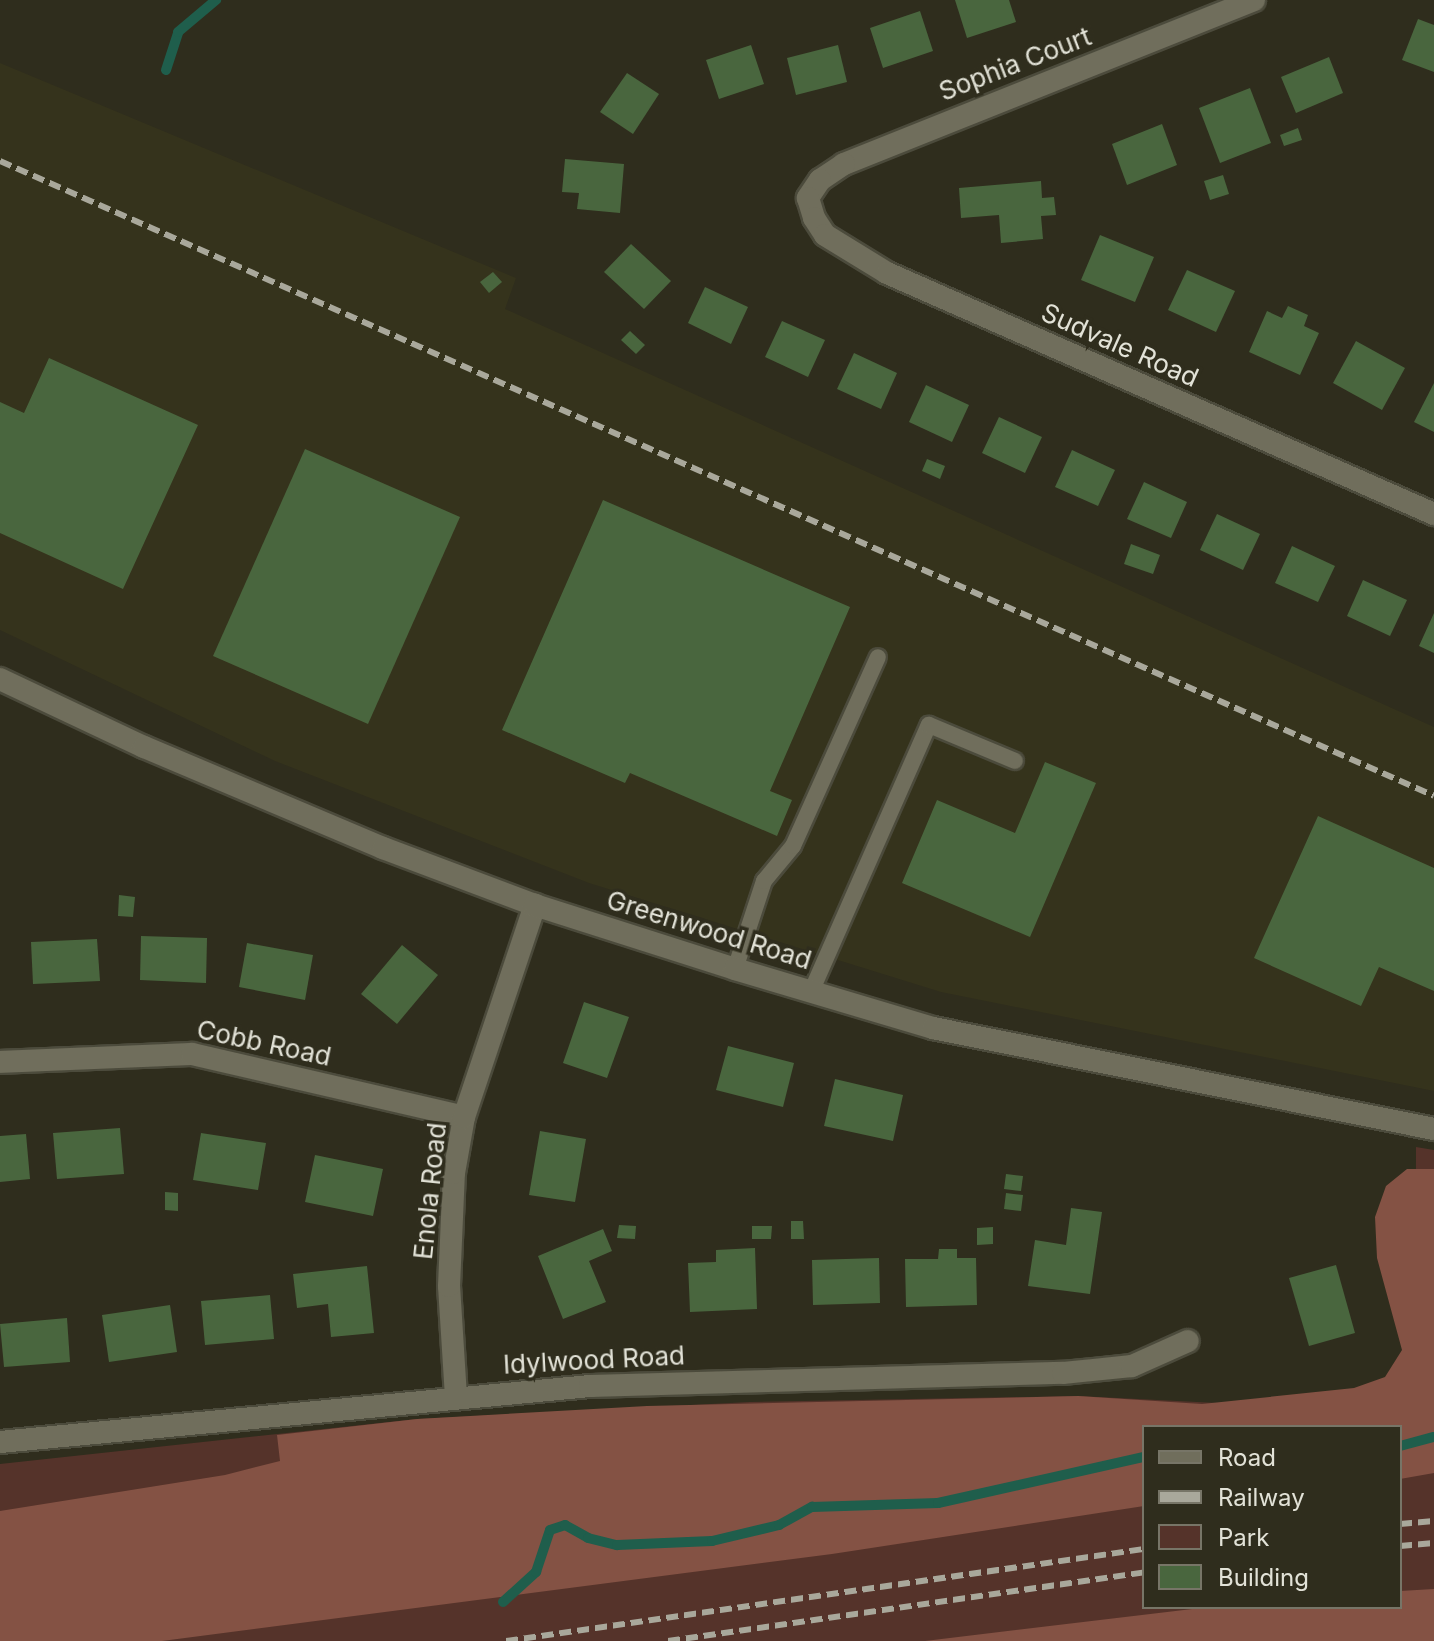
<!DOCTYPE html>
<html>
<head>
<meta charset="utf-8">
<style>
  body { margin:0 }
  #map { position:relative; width:1434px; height:1641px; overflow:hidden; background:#2f2d1d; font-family:Inter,sans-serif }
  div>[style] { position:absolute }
  .built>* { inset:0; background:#35331c }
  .green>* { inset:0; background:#55332a }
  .forest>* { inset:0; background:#845244 }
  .stream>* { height:10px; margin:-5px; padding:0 5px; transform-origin:5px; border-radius:5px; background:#1f5e4c }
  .building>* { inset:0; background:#49663e }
  .roads { filter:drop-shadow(2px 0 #4c4b3c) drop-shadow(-2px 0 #4c4b3c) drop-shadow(0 2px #4c4b3c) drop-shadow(0 -2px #4c4b3c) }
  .service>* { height:16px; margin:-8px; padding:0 8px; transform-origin:8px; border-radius:8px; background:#706e5c }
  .minor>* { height:22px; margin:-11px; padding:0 11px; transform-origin:11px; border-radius:11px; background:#706e5c }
  .tertiary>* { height:22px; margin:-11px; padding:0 11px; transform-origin:11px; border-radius:11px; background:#706e5c }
  .rail>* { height:6px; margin-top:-3px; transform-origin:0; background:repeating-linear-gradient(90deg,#a9a89b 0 12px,transparent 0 18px) }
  span { translate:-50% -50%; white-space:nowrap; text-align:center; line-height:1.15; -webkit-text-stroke:7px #2f2d1d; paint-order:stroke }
  .street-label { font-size:26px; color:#e2e2d7 }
  .legend { position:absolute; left:1142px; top:1425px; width:260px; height:184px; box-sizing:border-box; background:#2f2d1d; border:2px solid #777567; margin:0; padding:10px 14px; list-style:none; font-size:24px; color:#e2e2d7 }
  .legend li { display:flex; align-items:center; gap:16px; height:40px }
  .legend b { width:40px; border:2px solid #777567 }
</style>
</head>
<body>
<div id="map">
  <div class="built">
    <div style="clip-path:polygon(0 63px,516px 278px,505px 309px,1434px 727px,1434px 1091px,941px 992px,589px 883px,275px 761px,0 630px)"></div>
  </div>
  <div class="green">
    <div style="clip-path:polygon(evenodd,1416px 1147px,1434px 1150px,1434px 1641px,0 1641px,0 1464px,417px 1419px,750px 1402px,1078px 1396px,1415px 1413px,1416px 1147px,1144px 1427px,1400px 1427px,1400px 1607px,1144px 1607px,1144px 1427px)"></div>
  </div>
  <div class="forest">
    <div style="clip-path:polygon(1407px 1169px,1434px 1169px,1434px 1473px,1400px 1479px,1400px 1427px,1144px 1427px,1144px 1506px,832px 1554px,162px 1641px,0 1641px,0 1511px,225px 1475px,280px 1461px,277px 1435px,417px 1419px,647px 1406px,1078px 1396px,1202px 1404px,1354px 1388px,1385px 1377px,1402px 1350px,1377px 1258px,1375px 1217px,1386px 1186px)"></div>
    <div style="clip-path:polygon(1434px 1589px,1434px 1641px,925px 1641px,1209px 1607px,1400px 1607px,1400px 1591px)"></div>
  </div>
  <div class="stream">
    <div style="left:166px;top:70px;width:40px;rotate:-72deg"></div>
    <div style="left:178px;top:32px;width:50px;rotate:-40.1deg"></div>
    <div style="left:1400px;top:1446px;width:35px;rotate:-15deg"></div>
    <div style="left:503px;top:1602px;width:45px;rotate:-42.3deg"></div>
    <div style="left:536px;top:1572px;width:44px;rotate:-71.6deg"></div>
    <div style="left:550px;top:1530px;width:16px;rotate:-18deg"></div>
    <div style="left:565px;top:1525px;width:26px;rotate:29deg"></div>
    <div style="left:588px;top:1538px;width:30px;rotate:14deg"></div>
    <div style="left:617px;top:1545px;width:95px;rotate:-2.4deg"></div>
    <div style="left:712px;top:1541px;width:69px;rotate:-13.4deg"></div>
    <div style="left:779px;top:1525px;width:38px;rotate:-29deg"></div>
    <div style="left:812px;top:1507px;width:126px;rotate:-1.8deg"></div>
    <div style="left:938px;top:1503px;width:211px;rotate:-12.6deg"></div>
  </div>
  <div class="building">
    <div style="clip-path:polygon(955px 0,1009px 0,1016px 22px,967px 38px)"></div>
    <div style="clip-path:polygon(920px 11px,933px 51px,883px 68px,870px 28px)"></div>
    <div style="clip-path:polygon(1418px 19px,1434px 25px,1434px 72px,1402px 60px)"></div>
    <div style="clip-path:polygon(751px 45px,764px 84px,719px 99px,706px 60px)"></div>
    <div style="clip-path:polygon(838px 45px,847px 82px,796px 95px,787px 58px)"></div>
    <div style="clip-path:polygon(1329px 57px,1343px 93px,1296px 113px,1281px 77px)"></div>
    <div style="clip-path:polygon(627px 73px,659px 94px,633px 134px,600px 112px)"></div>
    <div style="clip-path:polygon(1250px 88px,1271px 143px,1220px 163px,1199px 108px)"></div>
    <div style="clip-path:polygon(1162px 124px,1177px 165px,1127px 185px,1112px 144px)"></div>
    <div style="clip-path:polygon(1298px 128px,1302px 140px,1284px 146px,1280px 135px)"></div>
    <div style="clip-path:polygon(565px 159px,624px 164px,620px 213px,577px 209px,579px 193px,562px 192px)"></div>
    <div style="clip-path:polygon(1223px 175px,1229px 194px,1210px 200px,1204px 181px)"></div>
    <div style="clip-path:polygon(1041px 181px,1042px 198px,1054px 197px,1056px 215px,1041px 216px,1043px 239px,1001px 243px,999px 215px,961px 218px,959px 188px)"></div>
    <div style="clip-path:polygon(1100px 235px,1154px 257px,1135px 302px,1081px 280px)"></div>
    <div style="clip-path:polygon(631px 244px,671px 281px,644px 309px,604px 272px)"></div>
    <div style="clip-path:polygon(1187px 270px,1235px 291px,1216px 332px,1168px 310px)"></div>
    <div style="clip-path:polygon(493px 272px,502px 282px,489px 293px,480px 282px)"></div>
    <div style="clip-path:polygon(705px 287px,748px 307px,731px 344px,688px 323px)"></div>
    <div style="clip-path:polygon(1288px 306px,1308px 315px,1304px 326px,1319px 333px,1300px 375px,1249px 352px,1267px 311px,1282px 318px)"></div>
    <div style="clip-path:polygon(782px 321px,825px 340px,808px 377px,765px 357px)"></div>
    <div style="clip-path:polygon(630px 331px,645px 345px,636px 354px,621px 340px)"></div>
    <div style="clip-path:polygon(1356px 341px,1405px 368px,1382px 410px,1333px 383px)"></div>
    <div style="clip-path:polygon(854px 353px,897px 373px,881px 409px,837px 389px)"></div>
    <div style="clip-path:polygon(49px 358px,198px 425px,123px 589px,0 533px,0 402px,24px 413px)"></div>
    <div style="clip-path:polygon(1434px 383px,1434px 432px,1414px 422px)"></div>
    <div style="clip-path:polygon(926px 385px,969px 405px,952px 442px,909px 422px)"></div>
    <div style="clip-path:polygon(999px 417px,1042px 437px,1025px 473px,982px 453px)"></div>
    <div style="clip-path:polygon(305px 449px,460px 517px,368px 724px,213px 656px)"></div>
    <div style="clip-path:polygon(1072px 450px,1115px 470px,1098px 506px,1055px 487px)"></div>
    <div style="clip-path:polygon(927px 459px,945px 466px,940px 479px,922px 471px)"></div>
    <div style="clip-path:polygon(1144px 482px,1187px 502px,1171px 538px,1127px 519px)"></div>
    <div style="clip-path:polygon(603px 500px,850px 607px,770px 791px,792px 800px,777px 836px,630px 773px,625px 783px,502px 730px)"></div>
    <div style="clip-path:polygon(1217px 514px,1260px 534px,1243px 570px,1200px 550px)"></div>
    <div style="clip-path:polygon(1131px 544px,1160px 555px,1153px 574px,1124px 564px)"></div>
    <div style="clip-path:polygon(1292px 546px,1335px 566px,1318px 602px,1275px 583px)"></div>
    <div style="clip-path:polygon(1363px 580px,1407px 600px,1390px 636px,1347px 616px)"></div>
    <div style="clip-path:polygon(1434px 613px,1434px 653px,1419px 646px)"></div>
    <div style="clip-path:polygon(1045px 762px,1096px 783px,1030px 937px,902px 883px,937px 800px,1015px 833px)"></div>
    <div style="clip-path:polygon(1318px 816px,1434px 868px,1434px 991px,1379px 967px,1361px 1006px,1254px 958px)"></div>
    <div style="clip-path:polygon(119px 895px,135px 897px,133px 917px,118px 916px)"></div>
    <div style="clip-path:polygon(141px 936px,207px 938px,206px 983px,140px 980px)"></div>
    <div style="clip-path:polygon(97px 939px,100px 981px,33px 984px,31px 942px)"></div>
    <div style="clip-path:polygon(247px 943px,313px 955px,305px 1000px,239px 987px)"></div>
    <div style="clip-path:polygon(402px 945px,438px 975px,397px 1024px,361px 994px)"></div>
    <div style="clip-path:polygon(584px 1002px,629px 1017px,607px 1078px,563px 1063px)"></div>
    <div style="clip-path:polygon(728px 1046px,794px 1063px,783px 1107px,716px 1090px)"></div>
    <div style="clip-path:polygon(835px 1079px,903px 1095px,893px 1141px,824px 1126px)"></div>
    <div style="clip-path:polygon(120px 1128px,124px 1174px,57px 1179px,53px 1133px)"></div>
    <div style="clip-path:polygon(540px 1131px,586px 1139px,575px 1202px,529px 1195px)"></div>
    <div style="clip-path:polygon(201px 1133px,266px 1143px,258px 1190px,193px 1180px)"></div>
    <div style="clip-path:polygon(26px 1134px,30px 1179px,0 1182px,0 1136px)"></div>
    <div style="clip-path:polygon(315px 1155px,383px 1169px,373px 1216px,305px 1202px)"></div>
    <div style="clip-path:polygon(1006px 1174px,1023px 1176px,1021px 1191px,1004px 1189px)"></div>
    <div style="clip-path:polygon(165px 1192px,178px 1193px,178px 1211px,165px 1210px)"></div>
    <div style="clip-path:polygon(1006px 1193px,1023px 1195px,1021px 1211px,1004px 1209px)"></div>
    <div style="clip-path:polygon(1071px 1208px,1102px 1212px,1090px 1294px,1028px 1286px,1035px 1240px,1066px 1245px)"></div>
    <div style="clip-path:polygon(791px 1221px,803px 1221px,804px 1239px,791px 1239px)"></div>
    <div style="clip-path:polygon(619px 1225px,636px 1226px,635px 1239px,617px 1238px)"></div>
    <div style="clip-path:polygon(752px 1226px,772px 1226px,771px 1239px,752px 1239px)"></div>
    <div style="clip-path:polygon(993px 1227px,993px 1244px,977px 1245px,977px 1228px)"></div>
    <div style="clip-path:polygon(603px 1229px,612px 1251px,589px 1261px,606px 1302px,563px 1319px,538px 1256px)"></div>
    <div style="clip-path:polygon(755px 1248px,757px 1309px,690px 1312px,688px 1263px,716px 1262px,716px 1250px)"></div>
    <div style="clip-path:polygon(939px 1249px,957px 1249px,957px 1258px,976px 1258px,977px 1305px,906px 1307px,905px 1259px,938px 1259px)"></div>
    <div style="clip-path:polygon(879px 1258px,880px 1303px,813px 1305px,812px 1260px)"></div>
    <div style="clip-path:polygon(1336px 1265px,1355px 1333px,1309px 1346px,1289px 1278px)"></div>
    <div style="clip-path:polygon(367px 1266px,374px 1333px,331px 1337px,328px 1304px,297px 1308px,293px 1274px)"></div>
    <div style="clip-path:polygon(270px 1295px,274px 1339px,205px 1345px,201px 1301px)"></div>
    <div style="clip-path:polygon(170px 1305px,177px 1352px,109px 1362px,102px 1315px)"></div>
    <div style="clip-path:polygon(67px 1318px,70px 1362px,4px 1367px,0 1324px)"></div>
  </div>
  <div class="roads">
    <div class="service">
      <div style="left:735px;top:969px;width:93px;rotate:-71.8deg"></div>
      <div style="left:764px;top:881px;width:45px;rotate:-50.4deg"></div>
      <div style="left:793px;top:846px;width:207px;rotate:-65.8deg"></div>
      <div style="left:811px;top:992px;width:292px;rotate:-66.2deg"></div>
      <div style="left:929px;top:725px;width:93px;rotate:22.7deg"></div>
    </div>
    <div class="minor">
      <div style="left:1254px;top:0;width:442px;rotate:158.2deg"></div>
      <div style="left:844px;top:164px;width:29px;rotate:146deg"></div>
      <div style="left:820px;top:180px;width:22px;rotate:124deg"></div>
      <div style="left:808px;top:198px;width:21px;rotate:73deg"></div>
      <div style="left:814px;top:218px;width:20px;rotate:57deg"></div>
      <div style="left:825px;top:235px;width:73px;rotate:31.5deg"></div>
      <div style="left:887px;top:273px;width:598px;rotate:23.78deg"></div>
      <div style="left:0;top:1062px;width:192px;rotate:-2.4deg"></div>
      <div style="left:192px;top:1054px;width:279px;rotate:13deg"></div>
      <div style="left:456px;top:1397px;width:111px;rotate:-93.6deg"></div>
      <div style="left:449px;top:1286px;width:113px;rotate:-87.5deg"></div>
      <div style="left:454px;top:1173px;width:57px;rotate:-79.9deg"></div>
      <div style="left:464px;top:1117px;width:224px;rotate:-71.5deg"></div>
      <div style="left:0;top:1442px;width:593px;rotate:-5.42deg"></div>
      <div style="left:590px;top:1386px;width:473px;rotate:-1.6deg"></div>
      <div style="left:1063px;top:1373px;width:69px;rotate:-5.8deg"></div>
      <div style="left:1132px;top:1366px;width:61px;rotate:-24.1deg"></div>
    </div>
    <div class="tertiary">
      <div style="left:0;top:679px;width:159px;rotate:25.3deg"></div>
      <div style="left:144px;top:747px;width:259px;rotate:22.9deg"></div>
      <div style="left:383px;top:848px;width:162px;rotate:20.6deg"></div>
      <div style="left:535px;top:905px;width:210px;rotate:17.7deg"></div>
      <div style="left:735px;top:969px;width:207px;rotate:16.6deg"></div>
      <div style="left:933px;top:1028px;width:511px;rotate:11.4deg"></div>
    </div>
  </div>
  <div class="rail">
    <div style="left:0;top:161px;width:1568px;rotate:23.88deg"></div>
    <div style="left:1400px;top:1524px;width:34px;rotate:-5deg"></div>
    <div style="left:1400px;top:1546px;width:34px;rotate:-5deg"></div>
    <div style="left:506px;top:1641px;width:645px;rotate:-8.21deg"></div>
    <div style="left:668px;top:1641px;width:481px;rotate:-8.2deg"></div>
  </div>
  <div class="street-label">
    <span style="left:1015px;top:64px;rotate:-21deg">Sophia Court</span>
    <span style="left:1120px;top:345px;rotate:24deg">Sudvale Road</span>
    <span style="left:709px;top:930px;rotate:17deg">Greenwood Road</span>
    <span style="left:264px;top:1043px;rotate:12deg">Cobb Road</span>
    <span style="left:430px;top:1191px;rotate:-84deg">Enola Road</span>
    <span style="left:594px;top:1360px;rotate:-3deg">Idylwood Road</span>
  </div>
  <ul class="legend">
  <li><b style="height:10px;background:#706e5c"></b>Road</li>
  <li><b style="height:10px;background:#a9a89b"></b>Railway</li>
  <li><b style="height:22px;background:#55332a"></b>Park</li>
  <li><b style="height:22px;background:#49663e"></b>Building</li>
  </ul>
</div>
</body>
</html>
